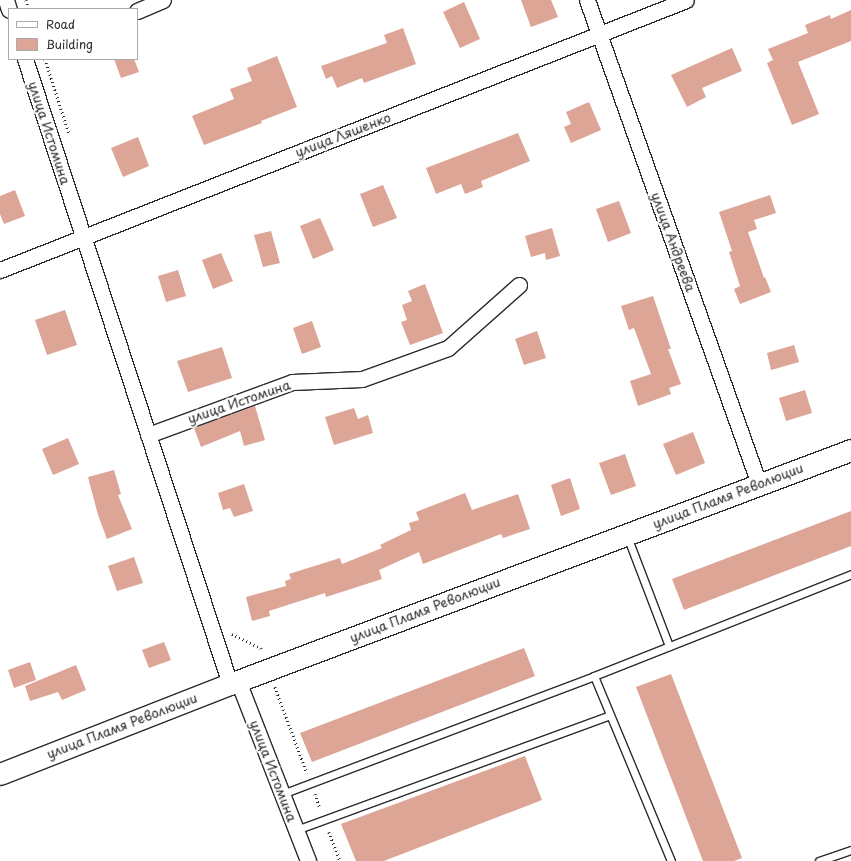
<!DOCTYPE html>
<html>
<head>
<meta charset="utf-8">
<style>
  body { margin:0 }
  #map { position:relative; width:851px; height:861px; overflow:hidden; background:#fff; font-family:"Playpen Sans",sans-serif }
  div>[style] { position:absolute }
  .building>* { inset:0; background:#dca595 }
  .path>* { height:2.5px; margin-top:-1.25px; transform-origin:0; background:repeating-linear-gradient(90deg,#2b2b2b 0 1px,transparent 0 4px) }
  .roads { filter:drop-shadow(1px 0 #2b2b2b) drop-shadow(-1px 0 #2b2b2b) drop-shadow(0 1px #2b2b2b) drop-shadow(0 -1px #2b2b2b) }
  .lane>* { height:7px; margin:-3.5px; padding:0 3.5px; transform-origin:3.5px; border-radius:3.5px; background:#fff }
  .street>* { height:15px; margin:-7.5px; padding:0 7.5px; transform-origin:7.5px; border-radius:7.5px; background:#fff }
  .secondary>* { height:21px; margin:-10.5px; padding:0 10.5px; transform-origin:10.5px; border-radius:10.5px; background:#fff }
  span { translate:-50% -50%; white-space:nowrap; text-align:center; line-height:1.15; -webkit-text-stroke:4px #fff; paint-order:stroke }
  .street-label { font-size:13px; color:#2b2b2b }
  .legend { position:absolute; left:8px; top:8px; width:130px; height:52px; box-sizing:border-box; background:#fff; border:1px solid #aaa; margin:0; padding:5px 7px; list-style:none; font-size:12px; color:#2b2b2b }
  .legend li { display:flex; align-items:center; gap:8px; height:20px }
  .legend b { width:20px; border:1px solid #aaa }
</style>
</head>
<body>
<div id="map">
  <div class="building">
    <div style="clip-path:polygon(521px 0,551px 0,558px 17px,531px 27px)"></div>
    <div style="clip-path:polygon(464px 2px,480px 39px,460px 48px,443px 12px)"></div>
    <div style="clip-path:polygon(851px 10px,851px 41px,798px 62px,819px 114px,792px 125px,767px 63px,773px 60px,768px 49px,808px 33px,805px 25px,830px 15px,831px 19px)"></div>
    <div style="clip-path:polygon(403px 28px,416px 64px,364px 83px,362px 78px,337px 88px,332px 76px,326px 79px,321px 66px,387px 43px,384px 35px)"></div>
    <div style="clip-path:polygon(732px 48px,742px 71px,702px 88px,706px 97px,687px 107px,671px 75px)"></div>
    <div style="clip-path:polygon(277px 56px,297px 107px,261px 121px,262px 123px,204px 145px,192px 116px,234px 99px,230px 89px,252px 81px,247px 68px)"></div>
    <div style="clip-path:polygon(114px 59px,134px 59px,139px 72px,121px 78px)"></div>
    <div style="clip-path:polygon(589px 102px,601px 130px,571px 143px,564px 127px,571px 124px,566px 112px)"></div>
    <div style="clip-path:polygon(518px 133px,530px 161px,481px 181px,483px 187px,465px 194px,461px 184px,436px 194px,426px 168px)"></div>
    <div style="clip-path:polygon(138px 137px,149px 166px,123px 177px,111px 148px)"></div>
    <div style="clip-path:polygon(383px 185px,397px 218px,373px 227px,360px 194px)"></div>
    <div style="clip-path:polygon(15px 190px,25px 216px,4px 224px,0 214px,0 196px)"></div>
    <div style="clip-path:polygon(770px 195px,776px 213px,754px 220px,757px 229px,748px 232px,764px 278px,765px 277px,771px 292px,740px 304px,734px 289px,740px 286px,729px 252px,732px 251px,719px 212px)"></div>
    <div style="clip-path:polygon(619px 201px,631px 233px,608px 242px,596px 209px)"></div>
    <div style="clip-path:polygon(320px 218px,334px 250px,313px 259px,300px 226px)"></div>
    <div style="clip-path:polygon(552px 228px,560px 256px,546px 260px,545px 253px,531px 257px,525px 236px)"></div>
    <div style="clip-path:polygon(271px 231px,280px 263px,263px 267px,254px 235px)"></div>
    <div style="clip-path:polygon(221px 253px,233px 281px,213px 289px,202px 260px)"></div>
    <div style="clip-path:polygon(178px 270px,186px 296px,166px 302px,158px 276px)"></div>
    <div style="clip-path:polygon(425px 284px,443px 333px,410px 345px,401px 322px,407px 320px,402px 305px,412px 301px,408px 291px)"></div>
    <div style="clip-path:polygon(653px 296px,671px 349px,668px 349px,681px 384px,669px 388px,671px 394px,638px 406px,630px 381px,651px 374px,634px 328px,629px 330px,621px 306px)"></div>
    <div style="clip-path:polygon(65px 310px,77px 345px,47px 355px,35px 320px)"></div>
    <div style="clip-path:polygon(312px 321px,321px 347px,302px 354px,293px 328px)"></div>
    <div style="clip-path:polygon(537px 331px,546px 358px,524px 365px,515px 339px)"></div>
    <div style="clip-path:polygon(794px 345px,799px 362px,771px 370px,767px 353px)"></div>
    <div style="clip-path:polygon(222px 347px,232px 378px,188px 392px,177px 361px)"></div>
    <div style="clip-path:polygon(805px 390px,812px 413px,786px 421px,779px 398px)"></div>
    <div style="clip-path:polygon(255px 406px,265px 440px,244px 446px,240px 431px,201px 447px,194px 428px)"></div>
    <div style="clip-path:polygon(354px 408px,358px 419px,368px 415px,373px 433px,334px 445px,325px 417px)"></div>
    <div style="clip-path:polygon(693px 432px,705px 463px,676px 475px,663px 444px)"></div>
    <div style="clip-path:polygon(68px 438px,79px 464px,53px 475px,42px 449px)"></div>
    <div style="clip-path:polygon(625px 454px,636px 486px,611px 495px,599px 463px)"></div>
    <div style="clip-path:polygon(114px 470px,121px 494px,118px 495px,132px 529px,107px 539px,98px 515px,88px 477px)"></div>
    <div style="clip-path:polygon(570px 478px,580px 509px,561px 516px,551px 485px)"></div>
    <div style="clip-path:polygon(244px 484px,253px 511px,234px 517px,230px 508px,223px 510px,218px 493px)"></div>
    <div style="clip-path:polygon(465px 493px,472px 510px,518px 494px,530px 529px,503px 538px,501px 534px,423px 564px,419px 552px,379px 570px,382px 579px,326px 597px,325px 593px,269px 611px,270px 616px,252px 621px,246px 597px,286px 586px,285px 581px,291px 579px,289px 574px,340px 558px,342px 564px,382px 548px,380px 545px,411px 530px,409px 523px,419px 520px,416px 512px)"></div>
    <div style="clip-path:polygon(851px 511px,851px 546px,684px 610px,672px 579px)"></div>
    <div style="clip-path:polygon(134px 557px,143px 583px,117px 591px,108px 566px)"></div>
    <div style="clip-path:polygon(164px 642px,171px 660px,149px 668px,142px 650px)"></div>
    <div style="clip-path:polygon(524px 648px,535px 676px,312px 762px,300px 733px)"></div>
    <div style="clip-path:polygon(30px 662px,36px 680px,14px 688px,8px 670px)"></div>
    <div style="clip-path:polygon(76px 665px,86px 690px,62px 700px,58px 692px,30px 701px,25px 686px)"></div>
    <div style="clip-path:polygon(671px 674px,742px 858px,734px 861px,703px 861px,636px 687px)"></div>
    <div style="clip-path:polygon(525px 756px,542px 800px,384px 861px,356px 861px,341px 824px)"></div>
  </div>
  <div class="path">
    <div style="left:26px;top:0;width:9px;rotate:72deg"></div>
    <div style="left:45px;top:59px;width:78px;rotate:72deg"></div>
    <div style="left:232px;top:634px;width:32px;rotate:26deg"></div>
    <div style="left:261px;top:648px;width:3px;rotate:72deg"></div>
    <div style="left:275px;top:687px;width:92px;rotate:69.6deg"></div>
    <div style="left:315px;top:794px;width:15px;rotate:70deg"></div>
    <div style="left:329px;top:832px;width:31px;rotate:69deg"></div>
  </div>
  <div class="roads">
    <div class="lane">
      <div style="left:627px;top:536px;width:118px;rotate:69.1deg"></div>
      <div style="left:594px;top:676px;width:200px;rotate:67.4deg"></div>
      <div style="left:282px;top:794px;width:334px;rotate:-20.7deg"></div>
      <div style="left:594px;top:676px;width:277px;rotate:-21.6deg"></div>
      <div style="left:296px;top:830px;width:334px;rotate:-20.1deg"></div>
      <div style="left:819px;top:861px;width:34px;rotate:-19deg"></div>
    </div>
    <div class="street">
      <div style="left:6px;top:0;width:10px;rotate:73deg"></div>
      <div style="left:587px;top:0;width:514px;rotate:70.44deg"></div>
      <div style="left:137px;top:11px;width:28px;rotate:-23deg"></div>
      <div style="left:25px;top:59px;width:658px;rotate:71.84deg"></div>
      <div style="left:0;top:270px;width:737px;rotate:-21.48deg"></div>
      <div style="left:148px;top:435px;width:153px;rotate:-20.2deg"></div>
      <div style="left:292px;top:382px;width:70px;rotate:-2.5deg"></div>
      <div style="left:362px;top:379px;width:91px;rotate:-19.8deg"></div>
      <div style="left:448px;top:348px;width:95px;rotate:-41.6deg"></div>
      <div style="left:238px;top:681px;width:193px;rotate:68.7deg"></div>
    </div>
    <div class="secondary">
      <div style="left:0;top:774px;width:247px;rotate:-21.4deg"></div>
      <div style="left:230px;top:684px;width:664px;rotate:-20.65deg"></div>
    </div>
  </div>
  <div class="street-label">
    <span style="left:49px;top:133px;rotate:72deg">улица Истомина</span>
    <span style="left:343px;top:135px;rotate:-21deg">улица Ляшенко</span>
    <span style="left:673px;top:242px;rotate:70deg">улица Андреева</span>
    <span style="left:239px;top:402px;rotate:-19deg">улица Истомина</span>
    <span style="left:728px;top:496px;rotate:-21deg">улица Пламя Революции</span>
    <span style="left:425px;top:610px;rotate:-21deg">улица Пламя Революции</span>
    <span style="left:122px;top:726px;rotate:-21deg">улица Пламя Революции</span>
    <span style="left:273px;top:771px;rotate:69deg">улица Истомина</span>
  </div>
  <ul class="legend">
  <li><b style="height:5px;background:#fff"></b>Road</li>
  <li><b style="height:11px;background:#dca595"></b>Building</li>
  </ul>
</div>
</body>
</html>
